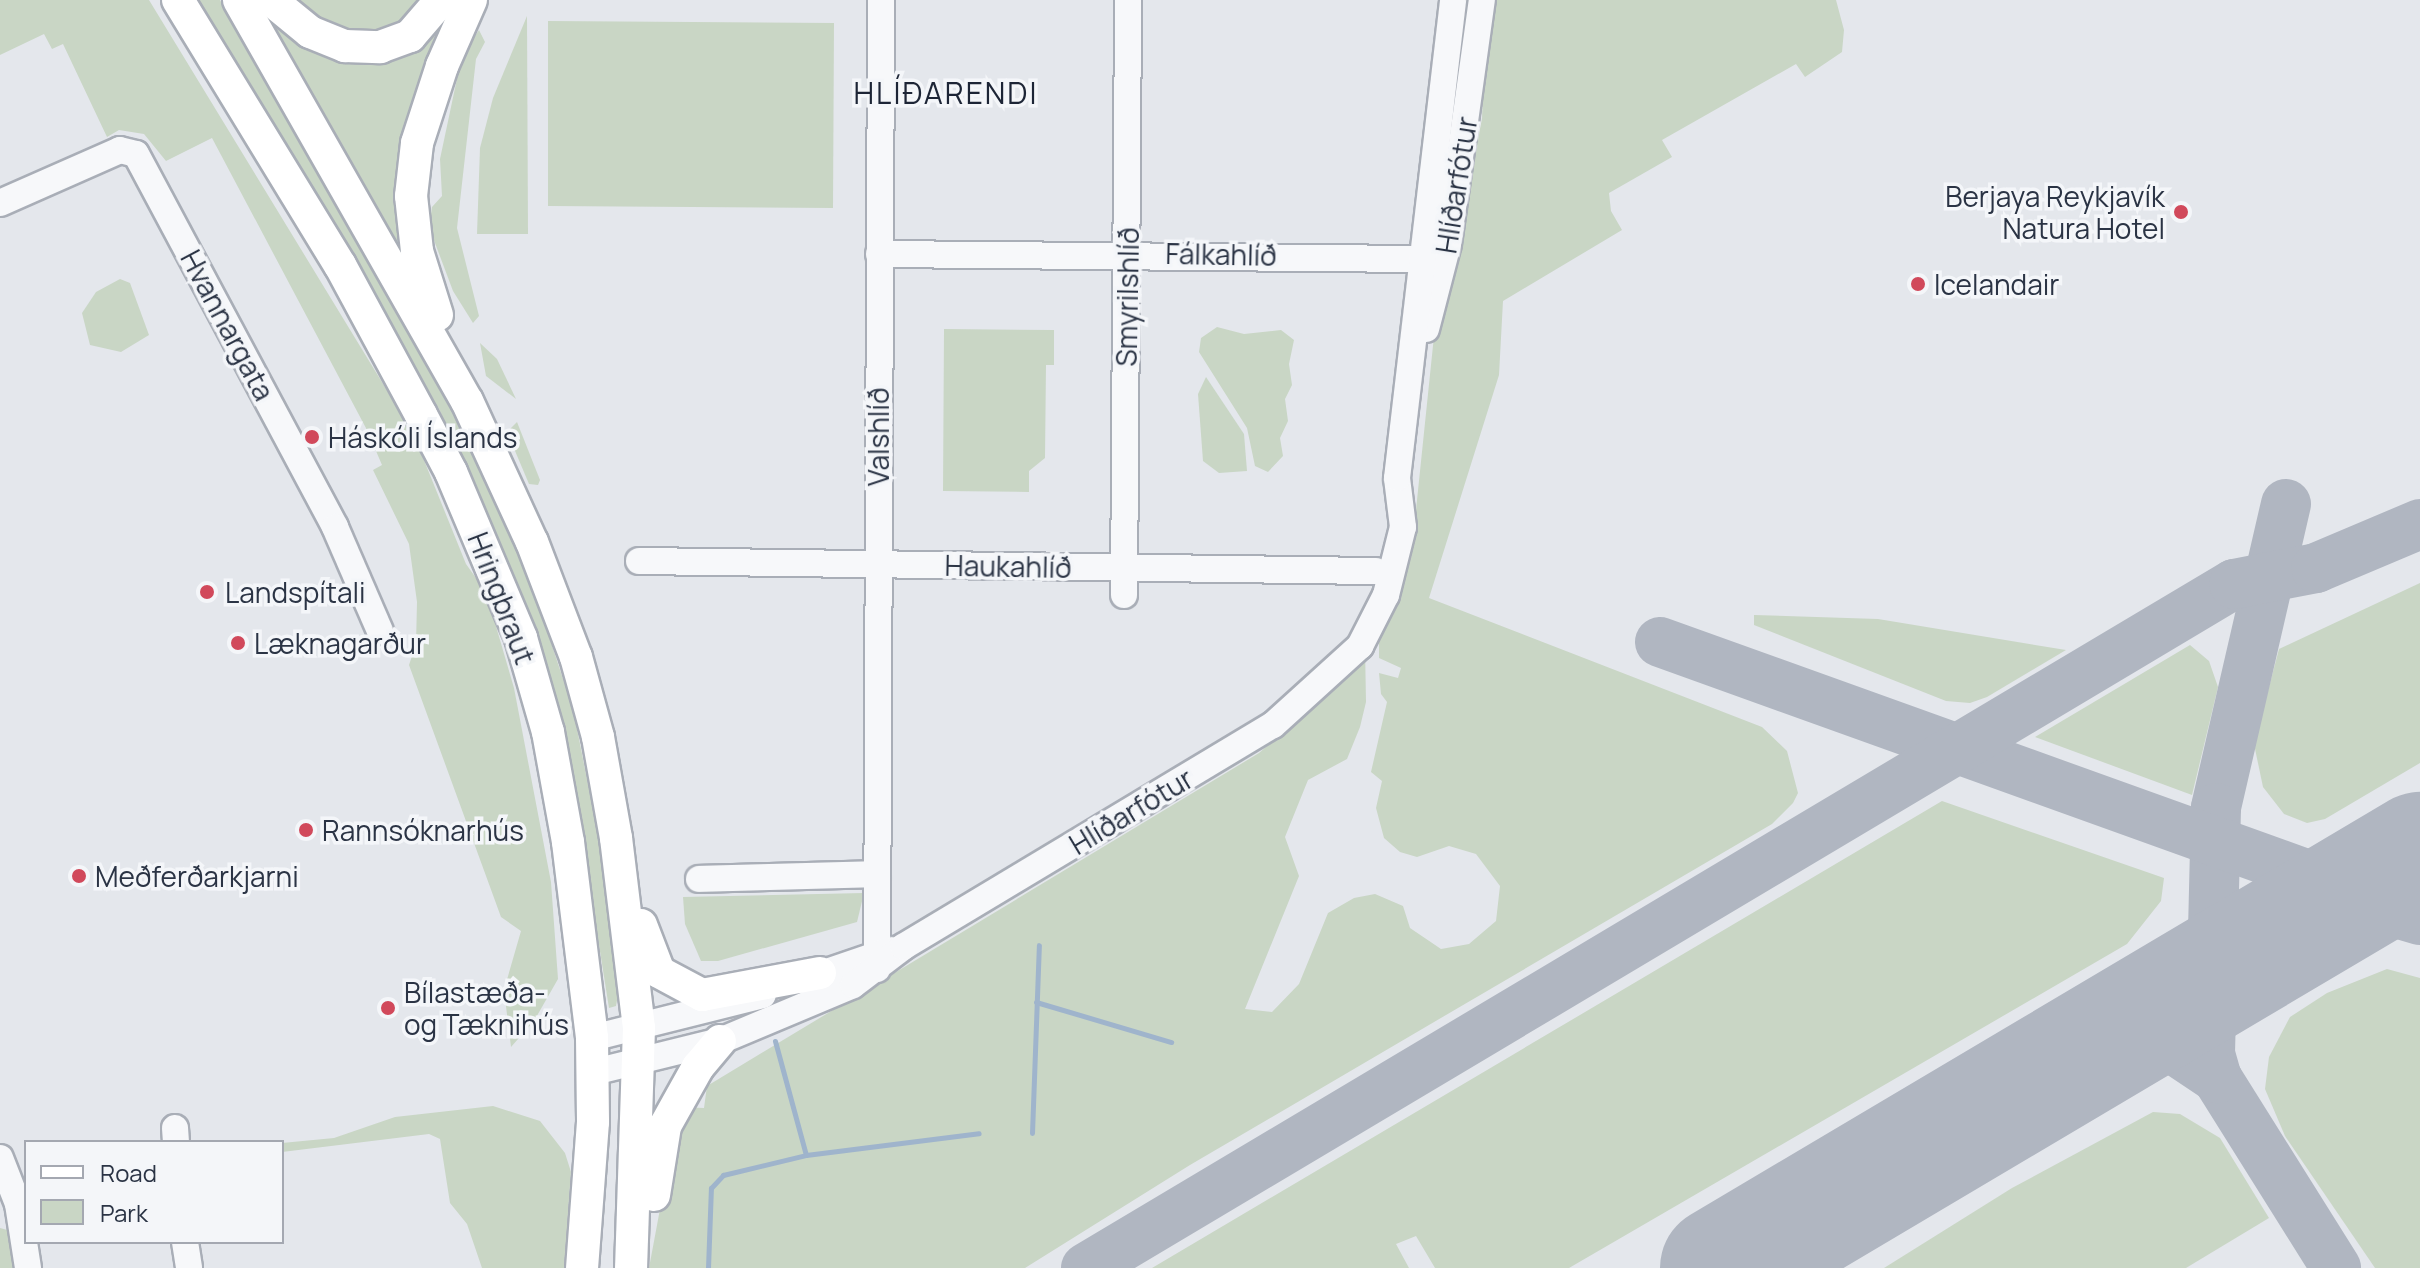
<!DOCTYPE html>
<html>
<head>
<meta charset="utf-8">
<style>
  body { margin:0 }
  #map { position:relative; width:2420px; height:1268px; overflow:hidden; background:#e4e7ec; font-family:Manrope,sans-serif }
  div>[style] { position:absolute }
  .green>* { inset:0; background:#c9d6c5 }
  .stream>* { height:5px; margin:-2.5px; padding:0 2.5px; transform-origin:2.5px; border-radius:2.5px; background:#9fb4cc }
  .taxiway>* { height:50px; margin:-25px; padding:0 25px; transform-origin:25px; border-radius:25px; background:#b0b6c1 }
  .runway>* { height:124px; margin:-62px; padding:0 62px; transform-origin:62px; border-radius:62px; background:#b0b6c1 }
  .roads { filter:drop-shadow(2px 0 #a9aeb7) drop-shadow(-2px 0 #a9aeb7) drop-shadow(0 2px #a9aeb7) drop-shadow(0 -2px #a9aeb7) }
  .minor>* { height:26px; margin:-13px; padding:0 13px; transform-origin:13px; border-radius:13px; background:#f7f8fa }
  .major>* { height:32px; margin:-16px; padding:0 16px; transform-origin:16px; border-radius:16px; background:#fff }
  .dots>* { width:22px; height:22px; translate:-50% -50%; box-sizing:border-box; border:4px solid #f4f6f9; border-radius:50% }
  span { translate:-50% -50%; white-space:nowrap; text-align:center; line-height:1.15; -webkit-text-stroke:7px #f4f6f9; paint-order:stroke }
  .street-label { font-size:28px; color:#2b3445 }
  .poi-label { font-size:28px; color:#2b3445 }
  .right { translate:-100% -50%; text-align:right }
  .left { translate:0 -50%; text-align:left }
  .neighbourhood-label { font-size:30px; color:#1d2536; letter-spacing:2px }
  .legend { position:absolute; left:24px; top:1140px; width:260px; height:104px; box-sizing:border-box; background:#f4f6f9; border:2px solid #a4a8b1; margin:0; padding:10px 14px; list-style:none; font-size:24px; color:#2b3445 }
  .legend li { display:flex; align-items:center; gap:16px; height:40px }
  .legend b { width:40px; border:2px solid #a4a8b1 }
</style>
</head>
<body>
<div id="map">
  <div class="green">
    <div style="clip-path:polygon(0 0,149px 0,413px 433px,466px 564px,486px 592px,514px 688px,551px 882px,558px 979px,534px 1021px,511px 1047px,504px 990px,521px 931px,501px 917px,409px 665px,416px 644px,417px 602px,409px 544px,373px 470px,382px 465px,367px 430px,212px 138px,166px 161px,144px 134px,119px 130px,107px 137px,63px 44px,52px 49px,44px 34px,0 55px)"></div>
    <div style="clip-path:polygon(196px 0,220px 0,435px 363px,515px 534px,573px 709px,612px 904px,620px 983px,616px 1006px,609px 1008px,570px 762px,530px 626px,480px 498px,439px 409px)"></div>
    <div style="clip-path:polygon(246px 0,343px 56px,452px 9px,442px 45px,411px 272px)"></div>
    <div style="clip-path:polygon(281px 0,429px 0,404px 27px,349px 39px)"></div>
    <div style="clip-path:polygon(1486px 0,1836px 0,1844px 30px,1842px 52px,1805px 77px,1796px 64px,1662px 140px,1672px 157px,1609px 193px,1611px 211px,1622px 230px,1503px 301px,1499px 375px,1429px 598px,1762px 727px,1787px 751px,1798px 793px,1793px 803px,1772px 824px,1190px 1165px,1025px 1268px,649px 1268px,679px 1107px,704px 1108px,707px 1086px,1259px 753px,1326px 695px,1365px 646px,1366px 702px,1360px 727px,1347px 759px,1308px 780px,1285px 837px,1299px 876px,1245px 1009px,1272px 1012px,1299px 984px,1328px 913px,1354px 898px,1375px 894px,1403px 906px,1410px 928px,1441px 949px,1469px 944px,1496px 921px,1500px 886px,1476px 854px,1449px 846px,1417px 857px,1400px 852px,1384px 838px,1376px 808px,1382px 781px,1371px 772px,1387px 702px,1381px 694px,1379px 673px,1398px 678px,1401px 668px,1379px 658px,1379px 628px,1411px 558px,1434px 336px,1482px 119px)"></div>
    <div style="clip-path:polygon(527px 16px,528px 234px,477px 234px,480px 148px,493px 98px)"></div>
    <div style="clip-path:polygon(548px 21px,834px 23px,833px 208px,548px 206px)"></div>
    <div style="clip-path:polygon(479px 30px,485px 42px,476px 59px,457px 228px,479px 316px,473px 323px,453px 291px,429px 227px,432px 207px,442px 196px,440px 159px,462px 55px)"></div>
    <div style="clip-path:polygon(120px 279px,130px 283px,149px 335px,121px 352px,90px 345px,82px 313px,96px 292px)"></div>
    <div style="clip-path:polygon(1217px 327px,1244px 334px,1281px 330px,1294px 340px,1289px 364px,1292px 385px,1285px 399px,1288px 421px,1280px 438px,1283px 456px,1268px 472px,1255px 466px,1247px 428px,1199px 352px,1201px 338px)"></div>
    <div style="clip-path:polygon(944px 329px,1054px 330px,1054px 365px,1046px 365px,1045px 458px,1029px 471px,1029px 492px,943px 491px)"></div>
    <div style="clip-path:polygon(480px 343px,497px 359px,516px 399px,486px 376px)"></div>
    <div style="clip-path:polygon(1206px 377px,1244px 434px,1247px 471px,1219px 473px,1203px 461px,1198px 394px)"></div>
    <div style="clip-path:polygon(517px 422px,540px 480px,538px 485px,529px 484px,507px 432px)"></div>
    <div style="clip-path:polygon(2420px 583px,2420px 763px,2325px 819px,2307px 823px,2284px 814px,2263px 787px,2254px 744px,2279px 649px)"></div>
    <div style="clip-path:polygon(1754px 615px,1878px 619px,2066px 650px,1987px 697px,1970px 703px,1946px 701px,1754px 625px)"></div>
    <div style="clip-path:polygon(2190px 645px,2209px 661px,2218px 687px,2192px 795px,2035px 737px)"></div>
    <div style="clip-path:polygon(1942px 801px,2164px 878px,2161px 901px,2127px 944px,1569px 1268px,1435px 1268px,1416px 1236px,1396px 1244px,1409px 1268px,1152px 1268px)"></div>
    <div style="clip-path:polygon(864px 893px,857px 922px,718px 961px,701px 961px,685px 924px,683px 897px)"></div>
    <div style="clip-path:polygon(2387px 969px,2420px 978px,2420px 1268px,2375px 1268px,2285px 1136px,2265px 1089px,2269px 1057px,2290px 1017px,2327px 993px)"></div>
    <div style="clip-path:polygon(493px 1106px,540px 1121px,565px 1153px,571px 1172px,564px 1268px,482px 1268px,467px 1224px,450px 1203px,440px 1139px,429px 1134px,282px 1152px,282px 1143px,334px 1138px,395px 1117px)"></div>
    <div style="clip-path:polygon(2153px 1112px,2180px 1114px,2220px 1138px,2269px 1218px,2186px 1268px,1884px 1268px,2012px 1188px)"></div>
    <div style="clip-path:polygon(0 1228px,11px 1231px,14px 1268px,0 1268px)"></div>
  </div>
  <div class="stream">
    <div style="left:1036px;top:1002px;width:141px;rotate:16.5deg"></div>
    <div style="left:775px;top:1041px;width:118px;rotate:74.8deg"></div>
    <div style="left:1032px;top:1133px;width:188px;rotate:-87.9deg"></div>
    <div style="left:708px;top:1268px;width:80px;rotate:-87.9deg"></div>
    <div style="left:711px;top:1188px;width:18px;rotate:-47deg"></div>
    <div style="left:723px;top:1175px;width:85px;rotate:-13.5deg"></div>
    <div style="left:806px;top:1155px;width:174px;rotate:-7.2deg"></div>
  </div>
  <div class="taxiway">
    <div style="left:2286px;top:504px;width:312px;rotate:103deg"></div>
    <div style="left:2216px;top:808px;width:246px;rotate:91.4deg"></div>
    <div style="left:2210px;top:1054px;width:25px;rotate:74deg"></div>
    <div style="left:2217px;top:1078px;width:224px;rotate:57.9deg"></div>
    <div style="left:1660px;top:642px;width:695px;rotate:19.76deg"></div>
    <div style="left:2314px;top:877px;width:41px;rotate:4.2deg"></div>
    <div style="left:2355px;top:880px;width:71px;rotate:-23.3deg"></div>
    <div style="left:2321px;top:913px;width:49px;rotate:-9.5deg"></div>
    <div style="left:2369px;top:905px;width:53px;rotate:16.4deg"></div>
    <div style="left:2211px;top:1019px;width:47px;rotate:-65.1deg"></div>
    <div style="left:2231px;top:976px;width:34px;rotate:-45deg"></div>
    <div style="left:2135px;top:1023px;width:69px;rotate:-38.5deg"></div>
    <div style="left:2189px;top:980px;width:33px;rotate:-59deg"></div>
    <div style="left:2206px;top:952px;width:16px;rotate:-83deg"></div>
    <div style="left:2094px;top:1047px;width:49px;rotate:-7deg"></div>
    <div style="left:2143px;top:1041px;width:26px;rotate:11deg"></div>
    <div style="left:2169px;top:1046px;width:58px;rotate:33.7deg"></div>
    <div style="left:1086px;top:1268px;width:1336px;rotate:-30.79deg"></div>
    <div style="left:2234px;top:584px;width:84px;rotate:-11deg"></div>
    <div style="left:2316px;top:568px;width:113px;rotate:-22.9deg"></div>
  </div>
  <div class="runway">
    <div style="left:1722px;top:1268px;width:812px;rotate:-30.67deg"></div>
  </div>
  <div class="roads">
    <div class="minor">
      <div style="left:0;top:203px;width:131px;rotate:-23.8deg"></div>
      <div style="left:120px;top:150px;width:16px;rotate:14deg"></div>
      <div style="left:136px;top:154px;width:423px;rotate:61.9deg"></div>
      <div style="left:335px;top:527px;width:113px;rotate:66.6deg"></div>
      <div style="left:879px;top:254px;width:540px;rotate:0.53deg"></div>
      <div style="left:1426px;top:329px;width:88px;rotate:-75.5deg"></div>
      <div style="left:1448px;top:244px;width:246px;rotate:-82.1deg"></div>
      <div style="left:639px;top:561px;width:737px;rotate:0.78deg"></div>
      <div style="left:1124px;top:595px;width:595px;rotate:-89.61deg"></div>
      <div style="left:699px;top:879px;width:178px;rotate:-1.6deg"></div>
      <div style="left:877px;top:969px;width:969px;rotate:-89.76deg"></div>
      <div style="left:803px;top:980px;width:93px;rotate:-18.8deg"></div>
      <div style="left:592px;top:1038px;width:176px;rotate:-14.1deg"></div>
      <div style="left:594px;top:1072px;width:130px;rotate:-13.8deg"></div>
      <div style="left:720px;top:1041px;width:144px;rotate:-22.8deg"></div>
      <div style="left:853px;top:985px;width:63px;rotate:-37.2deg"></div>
      <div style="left:903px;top:947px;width:431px;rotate:-31deg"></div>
      <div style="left:1273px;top:725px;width:118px;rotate:-42.2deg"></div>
      <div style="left:1360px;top:646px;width:57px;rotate:-63deg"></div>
      <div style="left:1386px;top:595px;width:70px;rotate:-76deg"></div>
      <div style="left:1403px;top:527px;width:49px;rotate:-97deg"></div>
      <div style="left:1397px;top:478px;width:481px;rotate:-83.3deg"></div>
      <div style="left:175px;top:1128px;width:14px;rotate:86deg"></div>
      <div style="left:0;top:1158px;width:49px;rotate:68.6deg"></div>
      <div style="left:18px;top:1204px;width:65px;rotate:81.1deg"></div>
      <div style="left:185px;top:1242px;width:26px;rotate:81deg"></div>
    </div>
    <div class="major">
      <div style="left:178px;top:0;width:311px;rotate:58.6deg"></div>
      <div style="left:340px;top:265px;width:170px;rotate:61.6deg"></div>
      <div style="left:421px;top:415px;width:64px;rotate:62.2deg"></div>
      <div style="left:451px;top:472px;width:180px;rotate:67.1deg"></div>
      <div style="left:521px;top:638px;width:98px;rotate:74deg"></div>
      <div style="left:548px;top:732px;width:112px;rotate:79.7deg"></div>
      <div style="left:568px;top:842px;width:197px;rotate:83deg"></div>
      <div style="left:592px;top:1038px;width:84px;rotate:89.3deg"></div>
      <div style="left:593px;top:1122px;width:146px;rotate:94.3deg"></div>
      <div style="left:239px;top:0;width:461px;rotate:60.4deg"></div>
      <div style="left:467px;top:401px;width:155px;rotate:65.3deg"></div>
      <div style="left:532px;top:542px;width:123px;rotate:69.1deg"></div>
      <div style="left:576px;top:657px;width:83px;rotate:74.6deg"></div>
      <div style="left:598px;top:737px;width:103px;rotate:79.9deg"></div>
      <div style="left:616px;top:838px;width:191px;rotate:83.1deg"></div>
      <div style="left:639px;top:1028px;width:240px;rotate:91.9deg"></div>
      <div style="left:271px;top:0;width:50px;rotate:39.4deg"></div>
      <div style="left:310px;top:32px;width:38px;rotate:22deg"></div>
      <div style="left:345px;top:46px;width:35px;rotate:2deg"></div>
      <div style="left:380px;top:47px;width:32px;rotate:-20deg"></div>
      <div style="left:410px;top:36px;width:48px;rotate:-49.3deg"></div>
      <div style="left:437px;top:315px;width:67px;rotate:-107.4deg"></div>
      <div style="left:417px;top:251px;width:55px;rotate:-96.2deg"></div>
      <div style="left:411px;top:196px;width:53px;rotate:-83.5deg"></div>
      <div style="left:417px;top:143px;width:81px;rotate:-72deg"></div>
      <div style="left:442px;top:66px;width:72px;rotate:-66.3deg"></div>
      <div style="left:641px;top:925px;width:50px;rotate:69deg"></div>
      <div style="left:659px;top:972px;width:49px;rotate:28.1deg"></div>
      <div style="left:702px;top:995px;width:120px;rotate:-10.6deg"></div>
      <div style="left:654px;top:1195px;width:70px;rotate:-80.9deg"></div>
      <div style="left:665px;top:1126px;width:68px;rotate:-60.8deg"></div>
      <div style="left:698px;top:1067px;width:34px;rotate:-50deg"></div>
    </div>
  </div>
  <div class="dots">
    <div style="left:2181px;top:212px;background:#d1495b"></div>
    <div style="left:1918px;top:284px;background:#d1495b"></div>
    <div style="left:312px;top:437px;background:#d1495b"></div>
    <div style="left:207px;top:592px;background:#d1495b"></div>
    <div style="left:238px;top:643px;background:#d1495b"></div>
    <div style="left:306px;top:830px;background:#d1495b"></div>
    <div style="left:79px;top:876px;background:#d1495b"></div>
    <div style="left:388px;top:1008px;background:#d1495b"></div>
  </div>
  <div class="street-label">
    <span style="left:1456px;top:185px;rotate:-81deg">Hlíðarfótur</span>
    <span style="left:1221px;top:254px;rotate:1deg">Fálkahlíð</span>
    <span style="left:1127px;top:297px;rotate:-89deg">Smyrilshlíð</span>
    <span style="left:228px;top:325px;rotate:62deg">Hvannargata</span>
    <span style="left:878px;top:437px;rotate:-90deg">Valshlíð</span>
    <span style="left:1008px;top:566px;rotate:1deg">Haukahlíð</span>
    <span style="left:502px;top:598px;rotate:69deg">Hringbraut</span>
    <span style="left:1131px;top:811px;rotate:-31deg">Hlíðarfótur</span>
  </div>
  <div class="poi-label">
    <span class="right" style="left:2165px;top:212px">Berjaya Reykjavík<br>Natura Hotel</span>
    <span class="left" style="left:1934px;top:284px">Icelandair</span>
    <span class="left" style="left:328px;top:437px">Háskóli Íslands</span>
    <span class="left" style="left:225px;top:592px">Landspítali</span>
    <span class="left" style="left:254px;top:643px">Læknagarður</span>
    <span class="left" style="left:322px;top:830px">Rannsóknarhús</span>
    <span class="left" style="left:95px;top:876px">Meðferðarkjarni</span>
    <span class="left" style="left:404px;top:1008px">Bílastæða-<br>og Tæknihús</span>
  </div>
  <div class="neighbourhood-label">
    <span style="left:946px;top:93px">HLÍÐARENDI</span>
  </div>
  <ul class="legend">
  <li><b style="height:10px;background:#fff"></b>Road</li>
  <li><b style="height:22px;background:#c9d6c5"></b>Park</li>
  </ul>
</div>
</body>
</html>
